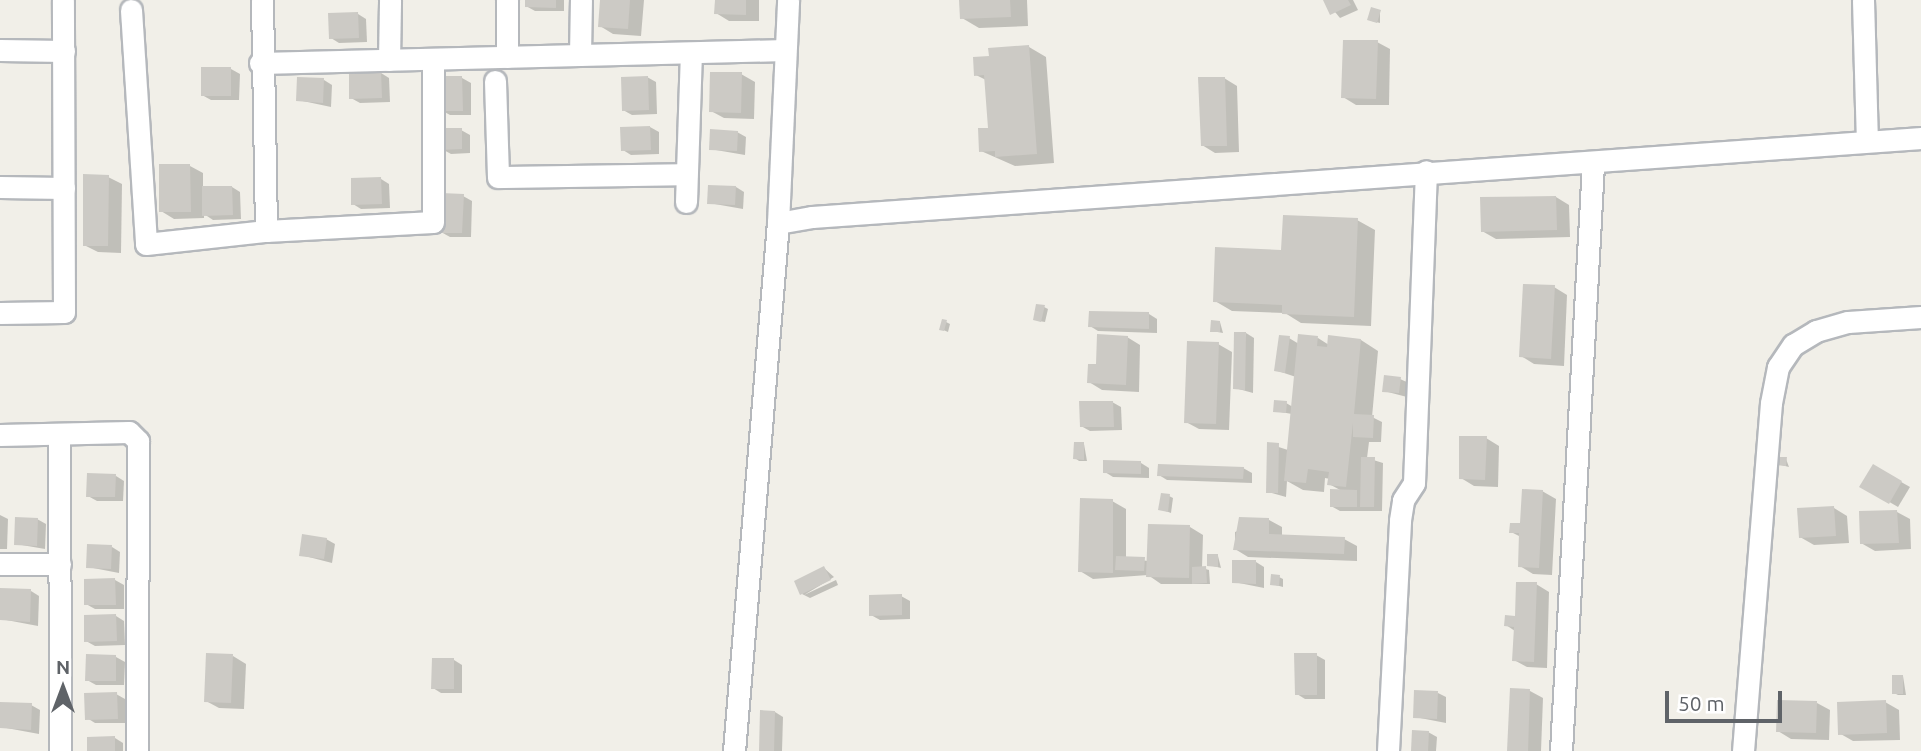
<!DOCTYPE html>
<html>
<head>
<meta charset="utf-8">
<style>
  body { margin:0 }
  #map { position:relative; width:1921px; height:751px; overflow:hidden; background:#f1efe8; font-family:Ubuntu,sans-serif }
  div>[style] { position:absolute }
  .shadow>* { inset:0; background:#0003 }
  .building>* { inset:0; background:#cccac5 }
  .roads { filter:drop-shadow(2px 0 #b5b8bc) drop-shadow(-2px 0 #b5b8bc) drop-shadow(0 2px #b5b8bc) drop-shadow(0 -2px #b5b8bc) }
  .minor>* { height:21px; margin:-10.5px; padding:0 10.5px; transform-origin:10.5px; border-radius:10.5px; background:#fff }
  span { translate:-50% -50%; white-space:nowrap; text-align:center; line-height:1.15; -webkit-text-stroke:7px #fff; paint-order:stroke }
  .north { position:absolute; left:28px; top:653px; width:70px; height:70px; -webkit-text-stroke:5px #fff; paint-order:stroke; rotate:0deg; font-size:19px; font-weight:700; line-height:28px; text-align:center; color:#5f6368 }
  .north::after { content:''; display:block; margin:auto; width:24px; height:32px; background:#5f6368; clip-path:polygon(50% 0,100% 100%,50% 72%,0 100%) }
  .scale { position:absolute; left:1665px; top:691px; width:117px; height:32px; box-sizing:border-box; border:4px solid #5f6368; border-top:0; padding-left:9px; font-size:21px; line-height:24px; white-space:nowrap; color:#5f6368; -webkit-text-stroke:5px #fff; paint-order:stroke }
</style>
</head>
<body>
<div id="map">
  <div class="shadow">
    <div style="clip-path:polygon(527px 0,564px 0,564px 11px,535px 11px,526px 6px)"></div>
    <div style="clip-path:polygon(602px 0,644px 0,641px 36px,613px 34px,600px 26px)"></div>
    <div style="clip-path:polygon(716px 0,759px 0,759px 21px,729px 21px,716px 13px)"></div>
    <div style="clip-path:polygon(961px 0,1027px 0,1028px 26px,979px 28px,962px 18px)"></div>
    <div style="clip-path:polygon(1325px 0,1353px 0,1358px 10px,1340px 18px)"></div>
    <div style="clip-path:polygon(1380px 11px,1380px 23px,1372px 21px)"></div>
    <div style="clip-path:polygon(358px 14px,366px 19px,367px 42px,339px 43px,331px 38px)"></div>
    <div style="clip-path:polygon(1377px 42px,1390px 49px,1389px 105px,1356px 105px,1343px 97px)"></div>
    <div style="clip-path:polygon(1029px 47px,1046px 57px,1054px 163px,1015px 166px,981px 151px,990px 129px,986px 80px,976px 75px,991px 58px)"></div>
    <div style="clip-path:polygon(231px 69px,240px 74px,239px 100px,211px 100px,202px 95px)"></div>
    <div style="clip-path:polygon(381px 73px,389px 78px,390px 102px,360px 103px,351px 98px)"></div>
    <div style="clip-path:polygon(741px 74px,755px 82px,754px 119px,724px 118px,711px 111px)"></div>
    <div style="clip-path:polygon(647px 77px,656px 82px,657px 114px,632px 115px,623px 110px)"></div>
    <div style="clip-path:polygon(462px 78px,471px 83px,471px 115px,450px 115px,441px 110px)"></div>
    <div style="clip-path:polygon(1224px 78px,1237px 86px,1239px 152px,1215px 153px,1202px 145px)"></div>
    <div style="clip-path:polygon(324px 80px,332px 85px,331px 107px,298px 100px)"></div>
    <div style="clip-path:polygon(650px 127px,659px 132px,659px 154px,631px 155px,623px 150px)"></div>
    <div style="clip-path:polygon(461px 130px,470px 135px,470px 153px,451px 154px,442px 149px)"></div>
    <div style="clip-path:polygon(737px 132px,746px 137px,745px 155px,710px 149px)"></div>
    <div style="clip-path:polygon(190px 166px,203px 173px,203px 188px,232px 187px,240px 192px,241px 219px,213px 220px,204px 214px,204px 218px,174px 219px,161px 211px)"></div>
    <div style="clip-path:polygon(108px 177px,122px 184px,121px 253px,98px 252px,84px 245px)"></div>
    <div style="clip-path:polygon(381px 179px,389px 184px,390px 208px,361px 209px,353px 204px)"></div>
    <div style="clip-path:polygon(736px 187px,744px 192px,743px 209px,709px 203px)"></div>
    <div style="clip-path:polygon(463px 196px,472px 201px,471px 237px,450px 237px,441px 232px)"></div>
    <div style="clip-path:polygon(1556px 197px,1569px 205px,1570px 237px,1496px 239px,1482px 231px)"></div>
    <div style="clip-path:polygon(1357px 220px,1375px 230px,1371px 326px,1301px 323px,1285px 313px,1232px 311px,1215px 301px,1283px 252px)"></div>
    <div style="clip-path:polygon(1554px 287px,1567px 295px,1564px 366px,1534px 364px,1521px 356px)"></div>
    <div style="clip-path:polygon(1044px 307px,1048px 309px,1045px 322px,1039px 321px)"></div>
    <div style="clip-path:polygon(1149px 314px,1157px 319px,1157px 333px,1098px 331px,1090px 326px)"></div>
    <div style="clip-path:polygon(946px 322px,950px 324px,948px 332px,941px 329px)"></div>
    <div style="clip-path:polygon(1220px 322px,1223px 333px,1212px 331px)"></div>
    <div style="clip-path:polygon(1246px 333px,1254px 338px,1253px 393px,1235px 388px)"></div>
    <div style="clip-path:polygon(1127px 337px,1140px 345px,1139px 392px,1102px 390px,1089px 382px,1098px 366px)"></div>
    <div style="clip-path:polygon(1289px 338px,1299px 344px,1318px 338px,1329px 345px,1361px 340px,1378px 351px,1372px 417px,1382px 422px,1381px 442px,1369px 442px,1367px 458px,1383px 463px,1382px 511px,1340px 511px,1331px 506px,1342px 491px,1329px 484px,1330px 479px,1325px 478px,1324px 492px,1303px 490px,1287px 481px,1286px 497px,1268px 492px,1269px 444px,1288px 450px,1292px 414px,1275px 411px,1286px 403px,1293px 407px,1296px 377px,1275px 370px)"></div>
    <div style="clip-path:polygon(1218px 344px,1232px 352px,1229px 430px,1199px 429px,1186px 422px)"></div>
    <div style="clip-path:polygon(1400px 379px,1409px 383px,1407px 397px,1384px 391px)"></div>
    <div style="clip-path:polygon(1112px 402px,1121px 407px,1122px 430px,1090px 431px,1081px 426px)"></div>
    <div style="clip-path:polygon(1486px 438px,1499px 446px,1498px 487px,1474px 486px,1461px 478px)"></div>
    <div style="clip-path:polygon(1084px 444px,1087px 461px,1079px 461px,1075px 458px)"></div>
    <div style="clip-path:polygon(1786px 459px,1789px 467px,1777px 464px)"></div>
    <div style="clip-path:polygon(1141px 463px,1149px 468px,1149px 478px,1113px 477px,1105px 472px)"></div>
    <div style="clip-path:polygon(1873px 466px,1910px 487px,1898px 507px,1862px 486px)"></div>
    <div style="clip-path:polygon(1243px 468px,1252px 473px,1252px 483px,1167px 480px,1159px 475px)"></div>
    <div style="clip-path:polygon(116px 476px,124px 481px,123px 501px,97px 501px,88px 496px)"></div>
    <div style="clip-path:polygon(1542px 491px,1556px 499px,1552px 575px,1533px 574px,1520px 566px,1521px 537px,1511px 532px,1522px 525px)"></div>
    <div style="clip-path:polygon(1169px 496px,1173px 498px,1171px 513px,1160px 509px)"></div>
    <div style="clip-path:polygon(1112px 501px,1126px 509px,1126px 558px,1148px 561px,1190px 527px,1203px 535px,1202px 568px,1209px 570px,1210px 584px,1161px 584px,1148px 575px,1093px 579px,1080px 571px)"></div>
    <div style="clip-path:polygon(1834px 508px,1847px 516px,1849px 543px,1814px 545px,1800px 537px)"></div>
    <div style="clip-path:polygon(1897px 512px,1910px 519px,1911px 549px,1875px 551px,1861px 543px)"></div>
    <div style="clip-path:polygon(0 515px,8px 519px,7px 549px,0 549px)"></div>
    <div style="clip-path:polygon(37px 519px,46px 524px,45px 549px,16px 544px)"></div>
    <div style="clip-path:polygon(1269px 520px,1282px 527px,1282px 536px,1344px 539px,1357px 546px,1357px 561px,1248px 557px,1235px 549px,1235px 532px)"></div>
    <div style="clip-path:polygon(326px 539px,335px 544px,332px 563px,301px 555px)"></div>
    <div style="clip-path:polygon(112px 547px,120px 552px,119px 573px,88px 567px)"></div>
    <div style="clip-path:polygon(1218px 556px,1221px 568px,1209px 565px)"></div>
    <div style="clip-path:polygon(1256px 562px,1264px 567px,1264px 588px,1234px 582px)"></div>
    <div style="clip-path:polygon(824px 568px,834px 577px,804px 595px,836px 580px,838px 585px,810px 598px,802px 594px)"></div>
    <div style="clip-path:polygon(1279px 577px,1283px 579px,1283px 587px,1272px 584px)"></div>
    <div style="clip-path:polygon(115px 580px,124px 585px,124px 609px,95px 609px,86px 604px)"></div>
    <div style="clip-path:polygon(1536px 584px,1549px 592px,1547px 668px,1527px 667px,1514px 660px,1515px 631px,1506px 625px,1516px 618px)"></div>
    <div style="clip-path:polygon(31px 591px,39px 596px,38px 626px,1px 619px)"></div>
    <div style="clip-path:polygon(901px 596px,910px 601px,910px 619px,880px 620px,871px 615px)"></div>
    <div style="clip-path:polygon(116px 616px,124px 621px,125px 645px,95px 646px,86px 641px)"></div>
    <div style="clip-path:polygon(1316px 655px,1325px 660px,1325px 699px,1305px 699px,1297px 694px)"></div>
    <div style="clip-path:polygon(88px 656px,116px 657px,125px 662px,124px 685px,96px 685px,87px 680px)"></div>
    <div style="clip-path:polygon(233px 656px,246px 664px,244px 709px,219px 708px,206px 701px)"></div>
    <div style="clip-path:polygon(454px 660px,462px 665px,462px 693px,441px 693px,433px 688px)"></div>
    <div style="clip-path:polygon(1903px 676px,1906px 695px,1898px 695px,1894px 693px)"></div>
    <div style="clip-path:polygon(1512px 690px,1530px 691px,1543px 698px,1541px 751px,1509px 751px)"></div>
    <div style="clip-path:polygon(1438px 693px,1446px 697px,1446px 723px,1415px 717px)"></div>
    <div style="clip-path:polygon(116px 694px,125px 699px,126px 723px,95px 723px,87px 718px)"></div>
    <div style="clip-path:polygon(1885px 702px,1899px 710px,1900px 740px,1853px 741px,1839px 733px)"></div>
    <div style="clip-path:polygon(1817px 703px,1830px 710px,1829px 740px,1791px 739px,1778px 731px)"></div>
    <div style="clip-path:polygon(31px 705px,40px 710px,39px 734px,1px 727px)"></div>
    <div style="clip-path:polygon(775px 712px,783px 717px,782px 751px,761px 751px)"></div>
    <div style="clip-path:polygon(1428px 732px,1437px 737px,1436px 751px,1412px 751px)"></div>
    <div style="clip-path:polygon(115px 738px,123px 743px,123px 751px,89px 751px)"></div>
  </div>
  <div class="building">
    <div style="clip-path:polygon(525px 0,556px 0,556px 8px,525px 7px)"></div>
    <div style="clip-path:polygon(600px 0,630px 0,628px 29px,598px 27px)"></div>
    <div style="clip-path:polygon(715px 0,746px 0,746px 15px,714px 14px)"></div>
    <div style="clip-path:polygon(959px 0,1010px 0,1011px 17px,960px 19px)"></div>
    <div style="clip-path:polygon(1323px 0,1348px 0,1351px 5px,1330px 15px)"></div>
    <div style="clip-path:polygon(1371px 7px,1381px 10px,1377px 23px,1367px 20px)"></div>
    <div style="clip-path:polygon(358px 12px,359px 38px,329px 39px,328px 13px)"></div>
    <div style="clip-path:polygon(1343px 40px,1378px 40px,1376px 99px,1341px 98px)"></div>
    <div style="clip-path:polygon(1029px 45px,1037px 154px,995px 157px,995px 151px,979px 152px,978px 128px,988px 128px,984px 75px,974px 76px,973px 57px,989px 56px,988px 48px)"></div>
    <div style="clip-path:polygon(201px 67px,231px 67px,231px 96px,201px 96px)"></div>
    <div style="clip-path:polygon(381px 71px,382px 98px,349px 99px,349px 72px)"></div>
    <div style="clip-path:polygon(710px 72px,742px 72px,741px 113px,709px 112px)"></div>
    <div style="clip-path:polygon(439px 76px,462px 76px,463px 111px,440px 111px)"></div>
    <div style="clip-path:polygon(648px 76px,649px 110px,622px 111px,621px 77px)"></div>
    <div style="clip-path:polygon(297px 77px,324px 78px,323px 103px,296px 101px)"></div>
    <div style="clip-path:polygon(1198px 77px,1225px 77px,1227px 146px,1201px 146px)"></div>
    <div style="clip-path:polygon(650px 126px,651px 150px,621px 151px,620px 127px)"></div>
    <div style="clip-path:polygon(440px 128px,462px 128px,462px 149px,440px 150px)"></div>
    <div style="clip-path:polygon(710px 129px,738px 131px,737px 151px,709px 150px)"></div>
    <div style="clip-path:polygon(159px 164px,190px 164px,191px 212px,159px 212px)"></div>
    <div style="clip-path:polygon(83px 174px,109px 175px,108px 246px,83px 246px)"></div>
    <div style="clip-path:polygon(381px 177px,382px 204px,351px 205px,351px 178px)"></div>
    <div style="clip-path:polygon(708px 185px,736px 186px,735px 205px,707px 204px)"></div>
    <div style="clip-path:polygon(202px 186px,232px 186px,233px 215px,202px 216px)"></div>
    <div style="clip-path:polygon(441px 193px,464px 194px,462px 233px,440px 233px)"></div>
    <div style="clip-path:polygon(1556px 196px,1557px 230px,1481px 232px,1480px 197px)"></div>
    <div style="clip-path:polygon(1283px 215px,1358px 218px,1354px 317px,1282px 314px,1282px 305px,1213px 302px,1215px 247px,1281px 250px)"></div>
    <div style="clip-path:polygon(1523px 284px,1555px 285px,1551px 359px,1519px 357px)"></div>
    <div style="clip-path:polygon(1036px 304px,1045px 305px,1041px 322px,1033px 320px)"></div>
    <div style="clip-path:polygon(1089px 311px,1149px 312px,1149px 329px,1088px 327px)"></div>
    <div style="clip-path:polygon(942px 319px,947px 320px,944px 331px,939px 330px)"></div>
    <div style="clip-path:polygon(1211px 320px,1220px 321px,1220px 332px,1210px 332px)"></div>
    <div style="clip-path:polygon(1234px 332px,1246px 332px,1245px 390px,1233px 389px)"></div>
    <div style="clip-path:polygon(1097px 334px,1128px 336px,1126px 385px,1087px 383px,1088px 364px,1096px 364px)"></div>
    <div style="clip-path:polygon(1298px 334px,1318px 336px,1317px 346px,1327px 347px,1328px 335px,1361px 339px,1354px 414px,1374px 415px,1373px 438px,1353px 437px,1353px 423px,1346px 487px,1327px 485px,1329px 472px,1308px 469px,1306px 483px,1284px 481px)"></div>
    <div style="clip-path:polygon(1279px 335px,1290px 336px,1285px 373px,1274px 371px)"></div>
    <div style="clip-path:polygon(1187px 341px,1219px 342px,1216px 424px,1184px 423px)"></div>
    <div style="clip-path:polygon(1384px 375px,1401px 377px,1399px 393px,1382px 392px)"></div>
    <div style="clip-path:polygon(1274px 400px,1287px 401px,1286px 413px,1273px 412px)"></div>
    <div style="clip-path:polygon(1079px 401px,1113px 401px,1114px 427px,1080px 427px)"></div>
    <div style="clip-path:polygon(1459px 436px,1487px 436px,1485px 480px,1459px 479px)"></div>
    <div style="clip-path:polygon(1074px 442px,1084px 442px,1084px 460px,1073px 459px)"></div>
    <div style="clip-path:polygon(1267px 442px,1279px 443px,1278px 493px,1266px 493px)"></div>
    <div style="clip-path:polygon(1361px 457px,1375px 457px,1374px 507px,1360px 507px)"></div>
    <div style="clip-path:polygon(1776px 457px,1787px 457px,1786px 466px,1776px 465px)"></div>
    <div style="clip-path:polygon(1103px 460px,1141px 461px,1141px 474px,1103px 473px)"></div>
    <div style="clip-path:polygon(1158px 464px,1244px 467px,1243px 479px,1157px 476px)"></div>
    <div style="clip-path:polygon(1873px 464px,1902px 481px,1889px 504px,1859px 487px)"></div>
    <div style="clip-path:polygon(87px 473px,116px 474px,115px 497px,86px 497px)"></div>
    <div style="clip-path:polygon(1330px 489px,1357px 490px,1357px 507px,1330px 507px)"></div>
    <div style="clip-path:polygon(1522px 489px,1543px 490px,1539px 568px,1518px 567px,1519px 533px,1509px 533px,1510px 523px,1520px 523px)"></div>
    <div style="clip-path:polygon(1161px 493px,1170px 494px,1168px 512px,1158px 510px)"></div>
    <div style="clip-path:polygon(1080px 498px,1113px 499px,1113px 573px,1078px 572px)"></div>
    <div style="clip-path:polygon(1834px 506px,1836px 536px,1799px 538px,1797px 508px)"></div>
    <div style="clip-path:polygon(1897px 510px,1899px 543px,1860px 544px,1859px 511px)"></div>
    <div style="clip-path:polygon(15px 517px,38px 518px,37px 546px,14px 545px)"></div>
    <div style="clip-path:polygon(1239px 517px,1269px 518px,1269px 534px,1345px 537px,1344px 554px,1233px 550px)"></div>
    <div style="clip-path:polygon(1148px 524px,1190px 525px,1189px 578px,1146px 577px)"></div>
    <div style="clip-path:polygon(302px 534px,327px 538px,324px 559px,299px 556px)"></div>
    <div style="clip-path:polygon(87px 544px,112px 545px,111px 569px,86px 568px)"></div>
    <div style="clip-path:polygon(1207px 554px,1218px 554px,1218px 567px,1207px 566px)"></div>
    <div style="clip-path:polygon(1116px 556px,1145px 557px,1144px 571px,1115px 570px)"></div>
    <div style="clip-path:polygon(1232px 560px,1256px 560px,1256px 584px,1232px 583px)"></div>
    <div style="clip-path:polygon(824px 566px,831px 580px,800px 595px,794px 581px)"></div>
    <div style="clip-path:polygon(1206px 566px,1207px 583px,1192px 584px,1192px 567px)"></div>
    <div style="clip-path:polygon(1271px 574px,1280px 575px,1279px 586px,1270px 585px)"></div>
    <div style="clip-path:polygon(115px 578px,116px 605px,84px 605px,84px 579px)"></div>
    <div style="clip-path:polygon(1516px 582px,1537px 582px,1534px 662px,1512px 661px,1514px 627px,1504px 626px,1505px 615px,1515px 616px)"></div>
    <div style="clip-path:polygon(0 588px,31px 589px,30px 622px,0 620px)"></div>
    <div style="clip-path:polygon(902px 594px,902px 615px,869px 616px,869px 595px)"></div>
    <div style="clip-path:polygon(116px 614px,117px 641px,84px 642px,84px 615px)"></div>
    <div style="clip-path:polygon(206px 653px,233px 654px,231px 703px,204px 702px)"></div>
    <div style="clip-path:polygon(1294px 653px,1317px 653px,1317px 695px,1295px 695px)"></div>
    <div style="clip-path:polygon(86px 654px,116px 655px,116px 681px,85px 681px)"></div>
    <div style="clip-path:polygon(432px 658px,454px 658px,454px 689px,431px 689px)"></div>
    <div style="clip-path:polygon(1892px 675px,1903px 675px,1903px 694px,1892px 694px)"></div>
    <div style="clip-path:polygon(1510px 688px,1530px 689px,1528px 751px,1507px 751px)"></div>
    <div style="clip-path:polygon(1414px 690px,1438px 691px,1437px 719px,1413px 718px)"></div>
    <div style="clip-path:polygon(117px 692px,118px 719px,85px 720px,84px 693px)"></div>
    <div style="clip-path:polygon(1777px 700px,1817px 701px,1816px 733px,1776px 732px)"></div>
    <div style="clip-path:polygon(1886px 700px,1887px 733px,1838px 735px,1837px 702px)"></div>
    <div style="clip-path:polygon(0 702px,32px 703px,31px 730px,0 728px)"></div>
    <div style="clip-path:polygon(760px 710px,775px 711px,774px 751px,759px 751px)"></div>
    <div style="clip-path:polygon(1412px 730px,1429px 731px,1428px 751px,1411px 751px)"></div>
    <div style="clip-path:polygon(115px 736px,115px 751px,87px 751px,87px 737px)"></div>
  </div>
  <div class="roads">
    <div class="minor">
      <div style="left:262px;top:0;width:231px;rotate:89deg"></div>
      <div style="left:1863px;top:0;width:141px;rotate:88.4deg"></div>
      <div style="left:131px;top:10px;width:234px;rotate:86.3deg"></div>
      <div style="left:146px;top:244px;width:121px;rotate:-6.2deg"></div>
      <div style="left:266px;top:231px;width:167px;rotate:-3.1deg"></div>
      <div style="left:433px;top:222px;width:163px;rotate:-90deg"></div>
      <div style="left:0;top:50px;width:64px;rotate:0.9deg"></div>
      <div style="left:580px;top:55px;width:55px;rotate:-89deg"></div>
      <div style="left:507px;top:57px;width:57px;rotate:-90deg"></div>
      <div style="left:389px;top:60px;width:60px;rotate:-89deg"></div>
      <div style="left:260px;top:63px;width:525px;rotate:-1.42deg"></div>
      <div style="left:495px;top:81px;width:96px;rotate:88.2deg"></div>
      <div style="left:498px;top:177px;width:188px;rotate:-0.9deg"></div>
      <div style="left:0;top:187px;width:64px;rotate:0.9deg"></div>
      <div style="left:686px;top:202px;width:149px;rotate:-88.1deg"></div>
      <div style="left:778px;top:223px;width:223px;rotate:-87.4deg"></div>
      <div style="left:0;top:313px;width:64px;rotate:-0.9deg"></div>
      <div style="left:64px;top:312px;width:312px;rotate:-90.2deg"></div>
      <div style="left:59px;top:434px;width:317px;rotate:89.8deg"></div>
      <div style="left:0;top:435px;width:129px;rotate:-1.3deg"></div>
      <div style="left:129px;top:432px;width:13px;rotate:45deg"></div>
      <div style="left:138px;top:441px;width:310px;rotate:90.2deg"></div>
      <div style="left:0;top:564px;width:60px"></div>
      <div style="left:734px;top:751px;width:530px;rotate:-85.24deg"></div>
      <div style="left:778px;top:223px;width:35px;rotate:-10deg"></div>
      <div style="left:812px;top:217px;width:1112px;rotate:-4.07deg"></div>
      <div style="left:1388px;top:751px;width:231px;rotate:-87deg"></div>
      <div style="left:1400px;top:520px;width:20px;rotate:-81deg"></div>
      <div style="left:1403px;top:500px;width:20px;rotate:-57deg"></div>
      <div style="left:1414px;top:483px;width:312px;rotate:-87.8deg"></div>
      <div style="left:1561px;top:751px;width:589px;rotate:-86.88deg"></div>
      <div style="left:1743px;top:751px;width:349px;rotate:-85.4deg"></div>
      <div style="left:1771px;top:403px;width:37px;rotate:-79deg"></div>
      <div style="left:1778px;top:367px;width:27px;rotate:-56deg"></div>
      <div style="left:1793px;top:345px;width:27px;rotate:-31deg"></div>
      <div style="left:1816px;top:331px;width:33px;rotate:-16deg"></div>
      <div style="left:1848px;top:322px;width:73px;rotate:-3.9deg"></div>
    </div>
  </div>
  <div class="north">N</div>
  <div class="scale">50 m</div>
</div>
</body>
</html>
